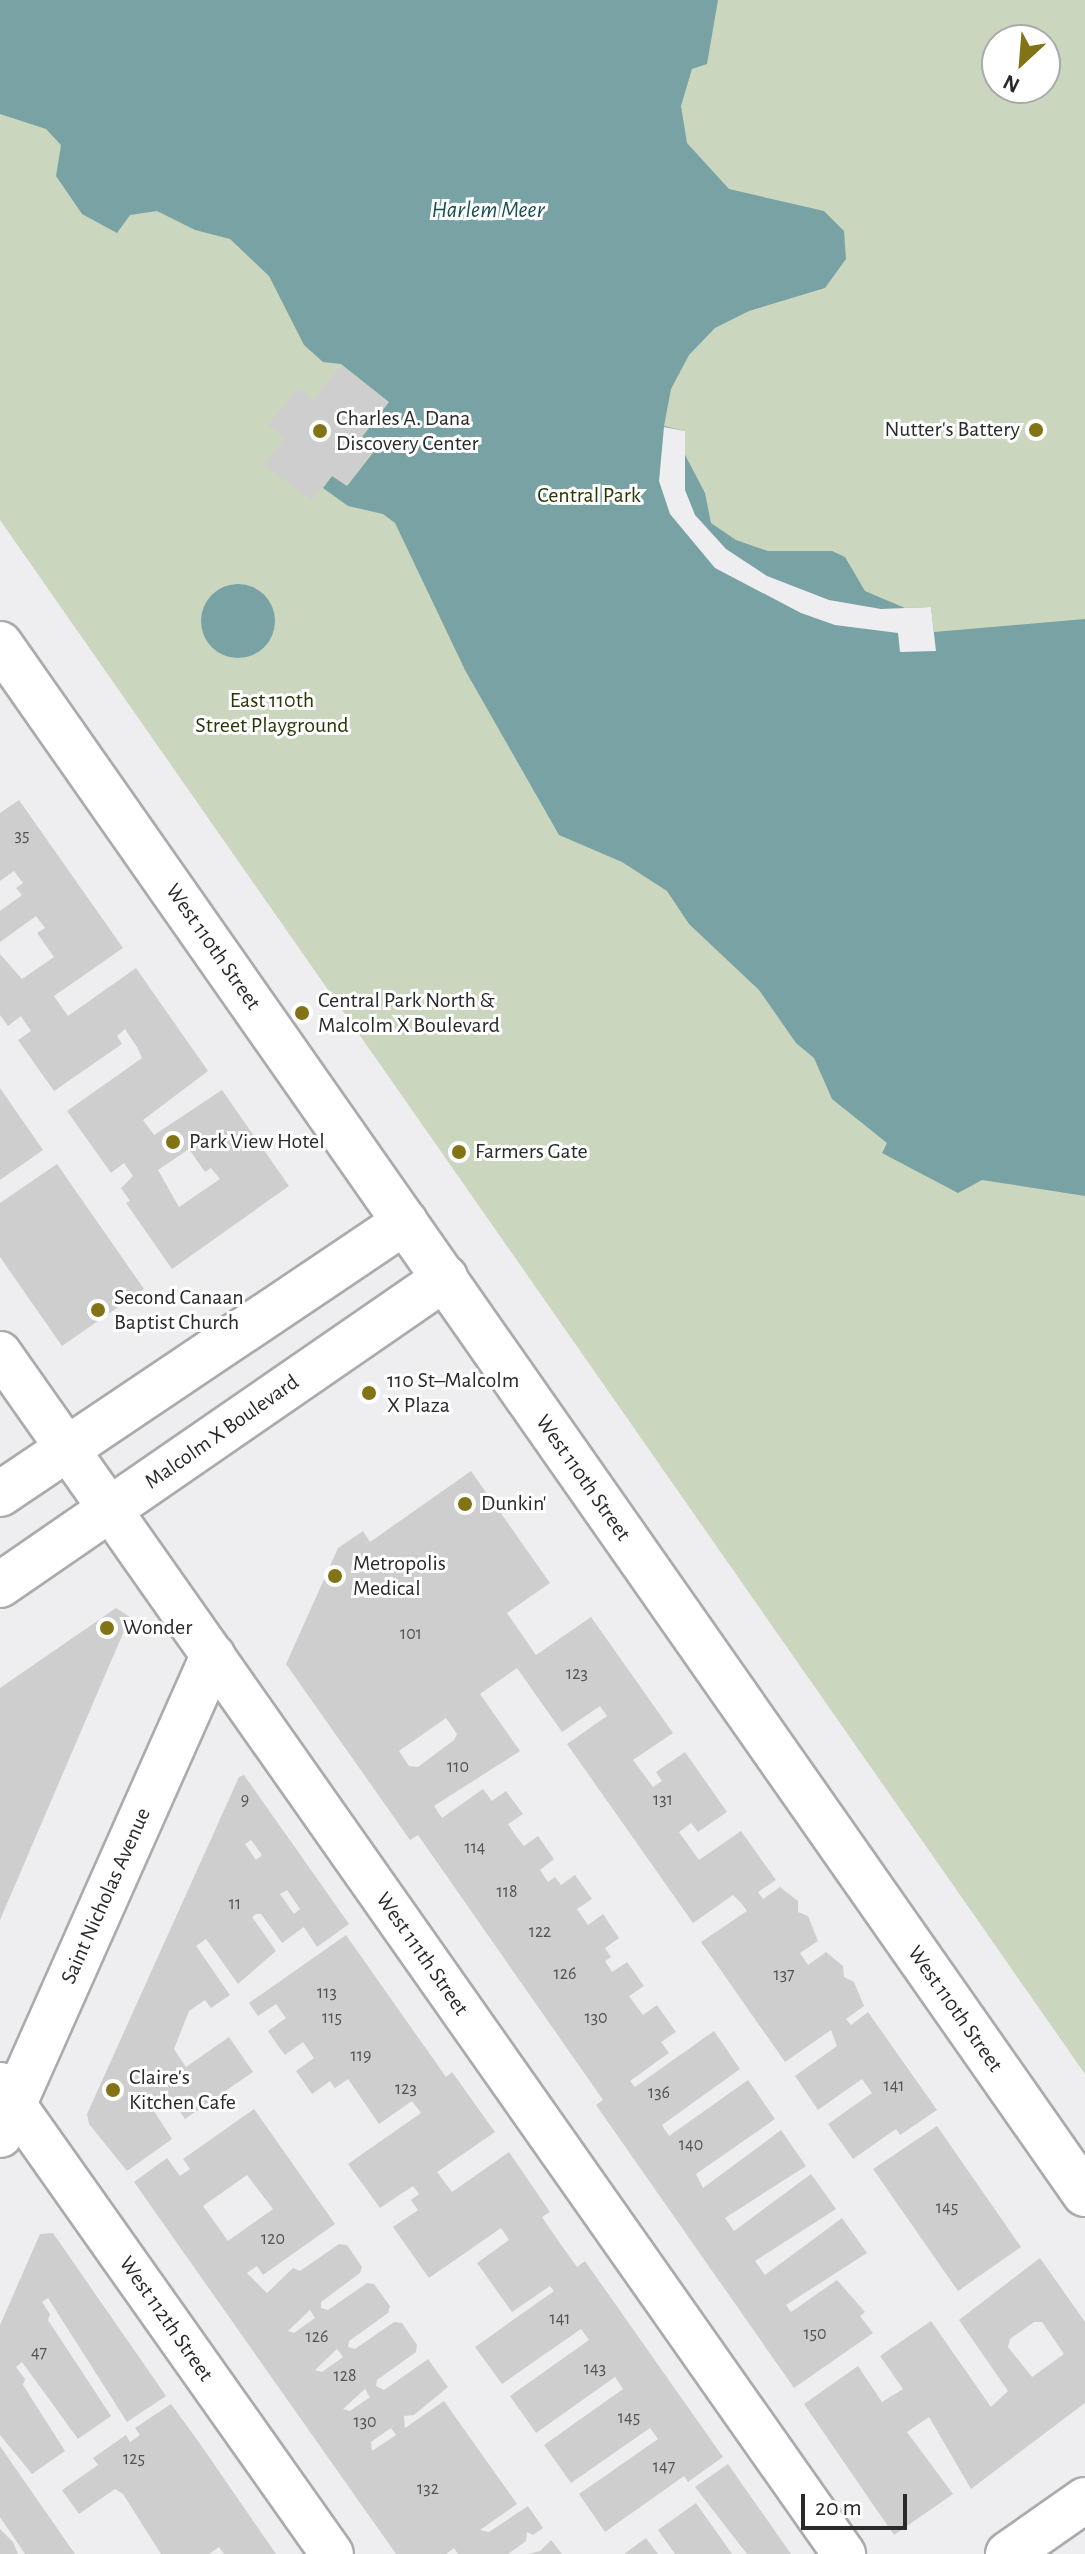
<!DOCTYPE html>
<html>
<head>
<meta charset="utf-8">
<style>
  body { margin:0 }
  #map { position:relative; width:1085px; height:2554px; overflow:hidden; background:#eeeef0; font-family:"Alegreya Sans",sans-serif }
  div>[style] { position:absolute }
  .green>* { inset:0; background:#cbd6bf }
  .water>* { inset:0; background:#79a2a5 }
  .round { border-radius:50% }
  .pier>* { inset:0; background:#eeeef0 }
  .building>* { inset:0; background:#cececf }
  .roads { filter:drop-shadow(2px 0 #aaabac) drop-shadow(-2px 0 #aaabac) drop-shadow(0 2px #aaabac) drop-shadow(0 -2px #aaabac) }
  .minor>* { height:42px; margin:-21px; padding:0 21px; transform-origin:21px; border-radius:21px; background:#fff }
  .tertiary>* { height:44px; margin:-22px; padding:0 22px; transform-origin:22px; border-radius:22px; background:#fff }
  .secondary>* { height:44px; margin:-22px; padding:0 22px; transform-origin:22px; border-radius:22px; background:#fff }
  .primary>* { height:44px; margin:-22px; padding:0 22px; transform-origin:22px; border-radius:22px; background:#fff }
  .dots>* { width:22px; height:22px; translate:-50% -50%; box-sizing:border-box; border:4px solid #fff; border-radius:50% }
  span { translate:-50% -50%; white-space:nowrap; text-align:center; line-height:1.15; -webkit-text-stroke:6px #fff; paint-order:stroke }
  .number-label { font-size:18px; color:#525353 }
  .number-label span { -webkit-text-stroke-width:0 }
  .poi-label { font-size:22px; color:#292a2a }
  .left { translate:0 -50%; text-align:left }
  .right { translate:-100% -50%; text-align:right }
  .park-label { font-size:22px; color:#283807 }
  .street-label { font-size:22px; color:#292a2a }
  .water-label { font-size:24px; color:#155155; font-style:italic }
  .north { position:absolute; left:981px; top:24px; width:80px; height:80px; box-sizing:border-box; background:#fff; border:2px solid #a9aaaa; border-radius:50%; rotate:206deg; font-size:22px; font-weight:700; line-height:32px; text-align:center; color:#292a2a }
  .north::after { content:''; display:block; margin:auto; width:28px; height:36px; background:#827314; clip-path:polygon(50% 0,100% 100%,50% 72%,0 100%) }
  .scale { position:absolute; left:801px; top:2494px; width:106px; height:36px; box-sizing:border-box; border:4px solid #292a2a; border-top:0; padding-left:10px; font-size:24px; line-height:28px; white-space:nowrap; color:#292a2a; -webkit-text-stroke:6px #fff; paint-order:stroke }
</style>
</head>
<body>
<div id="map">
  <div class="green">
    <div style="clip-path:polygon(evenodd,0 0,1085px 0,1085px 2074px,0 520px,0 0,997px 40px,1045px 40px,1045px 88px,997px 88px,997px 40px)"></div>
  </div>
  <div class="water">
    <div style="clip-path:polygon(0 0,718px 0,707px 64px,692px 69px,681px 106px,687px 143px,729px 189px,824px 211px,844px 231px,846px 259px,825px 288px,749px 311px,715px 328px,689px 355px,671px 389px,664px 426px,685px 431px,683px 451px,705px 493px,711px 523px,736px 540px,768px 551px,832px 551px,845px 557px,865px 591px,905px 608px,931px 607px,934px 632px,1085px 619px,1085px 1196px,982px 1180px,958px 1193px,882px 1153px,887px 1143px,832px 1099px,814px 1058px,796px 1043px,759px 990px,689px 924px,667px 891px,622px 862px,559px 835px,465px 670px,395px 523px,383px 514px,348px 506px,323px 488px,332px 476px,347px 486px,376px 449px,362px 437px,389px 402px,341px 364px,323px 362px,304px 345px,269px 276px,230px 239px,195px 230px,157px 211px,130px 215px,117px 233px,82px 214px,56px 176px,61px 145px,46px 129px,0 114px)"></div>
    <div class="round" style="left:201px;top:584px;width:74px;height:74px"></div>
  </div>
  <div class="pier">
    <div style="clip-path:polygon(664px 427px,685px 431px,685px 490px,695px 515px,726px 549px,767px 576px,829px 600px,881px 609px,931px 607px,936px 651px,900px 652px,898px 633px,835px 625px,801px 613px,715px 568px,670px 514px,659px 481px)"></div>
  </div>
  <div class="building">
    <div style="clip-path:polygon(341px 365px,388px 402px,360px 437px,375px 449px,346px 485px,332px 474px,311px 500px,264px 465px,285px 438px,268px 425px,298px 388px,314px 400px)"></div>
    <div style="clip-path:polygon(evenodd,19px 800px,123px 948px,54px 996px,68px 1016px,136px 968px,208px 1071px,143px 1120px,154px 1135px,222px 1090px,289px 1186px,172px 1269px,126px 1203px,130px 1201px,121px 1188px,133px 1176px,124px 1163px,111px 1173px,67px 1111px,142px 1058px,137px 1047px,125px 1029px,117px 1036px,122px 1044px,54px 1091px,18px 1040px,31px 1031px,21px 1016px,8px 1026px,0 1015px,0 954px,22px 979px,54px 957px,37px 933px,45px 928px,36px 916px,0 942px,0 911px,22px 895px,16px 888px,23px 883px,14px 871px,0 881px,0 813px,19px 800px,189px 1149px,205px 1172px,211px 1168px,220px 1179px,179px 1207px,158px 1170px,189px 1149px)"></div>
    <div style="clip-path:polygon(0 1088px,43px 1150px,0 1180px)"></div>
    <div style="clip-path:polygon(57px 1164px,144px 1289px,62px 1346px,0 1257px,0 1203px)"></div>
    <div style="clip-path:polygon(evenodd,471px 1471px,550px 1583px,507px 1613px,536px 1655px,591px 1617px,673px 1733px,633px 1760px,653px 1787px,662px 1781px,656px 1772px,685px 1752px,727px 1812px,698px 1832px,691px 1823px,679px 1832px,699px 1860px,741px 1831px,776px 1880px,758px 1892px,763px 1899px,780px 1887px,798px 1901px,798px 1912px,808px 1916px,818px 1941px,800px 1953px,808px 1965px,826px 1952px,843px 1966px,844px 1977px,854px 1982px,864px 2006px,846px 2019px,851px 2025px,868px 2012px,937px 2110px,900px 2135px,896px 2129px,853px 2159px,828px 2124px,872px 2093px,862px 2079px,818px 2110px,795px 2076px,837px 2046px,831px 2030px,785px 2062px,701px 1942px,747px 1911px,742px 1904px,733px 1895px,693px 1923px,567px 1744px,607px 1716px,600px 1706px,562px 1732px,517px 1668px,480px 1694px,520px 1751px,434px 1806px,442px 1818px,483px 1789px,492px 1801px,506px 1791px,523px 1814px,508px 1824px,516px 1836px,524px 1846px,538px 1836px,554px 1859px,540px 1870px,548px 1882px,555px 1877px,561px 1885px,575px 1875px,592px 1899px,577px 1909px,588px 1925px,603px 1914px,619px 1938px,605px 1948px,611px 1957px,605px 1961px,612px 1972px,627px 1962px,644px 1986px,629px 1996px,637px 2007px,643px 2015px,657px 2005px,676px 2032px,661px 2042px,669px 2053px,630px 2081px,635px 2087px,714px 2031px,740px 2069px,662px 2125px,665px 2130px,669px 2136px,748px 2080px,775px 2119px,696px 2174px,703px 2188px,781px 2130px,806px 2166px,725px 2218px,734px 2231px,811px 2174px,836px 2209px,755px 2261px,765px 2275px,842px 2218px,867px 2253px,786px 2305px,791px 2312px,837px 2280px,865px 2312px,860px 2316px,873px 2333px,794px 2388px,596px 2105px,603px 2100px,418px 1835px,410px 1840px,286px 1664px,338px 1548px,363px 1531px,370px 1542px,471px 1471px,446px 1718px,457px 1734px,454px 1740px,418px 1767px,409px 1766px,399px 1751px,446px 1718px)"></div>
    <div style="clip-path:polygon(116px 1608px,130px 1617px,0 1920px,0 1688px)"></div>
    <div style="clip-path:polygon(evenodd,244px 1775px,349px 1924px,317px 1947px,304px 1927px,282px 1943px,261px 1914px,256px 1914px,252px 1917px,276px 1951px,238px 1984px,206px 1939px,196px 1946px,230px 1995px,211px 2008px,205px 2000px,189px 2011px,174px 2049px,186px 2067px,229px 2037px,253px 2072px,185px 2119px,173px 2101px,166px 2106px,158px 2095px,148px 2102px,172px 2139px,127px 2171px,89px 2124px,87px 2114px,239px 1777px,244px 1775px,251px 1840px,262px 1855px,256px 1860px,245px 1844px,251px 1840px,244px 1775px,287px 1890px,300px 1909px,294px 1914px,280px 1894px,287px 1890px)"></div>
    <div style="clip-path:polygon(346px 1935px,446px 2077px,452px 2072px,495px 2132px,437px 2172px,452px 2192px,509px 2152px,550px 2212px,542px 2217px,559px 2242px,577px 2267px,585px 2261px,723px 2457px,688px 2482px,684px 2476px,605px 2532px,579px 2494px,658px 2439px,650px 2428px,571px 2483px,544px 2445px,623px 2389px,615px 2377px,536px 2433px,510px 2396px,589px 2340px,581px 2329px,502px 2384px,475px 2347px,554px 2291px,550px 2286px,512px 2312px,477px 2263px,509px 2240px,501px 2228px,429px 2278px,393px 2227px,418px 2210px,411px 2200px,419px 2194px,413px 2186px,380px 2208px,348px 2164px,421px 2113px,412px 2101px,379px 2124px,348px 2079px,335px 2088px,330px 2081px,312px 2094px,296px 2071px,314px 2058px,303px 2042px,285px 2055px,276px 2043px,268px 2031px,286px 2018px,276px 2004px,258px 2016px,249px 2003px)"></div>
    <div style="clip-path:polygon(evenodd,254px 2109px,335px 2224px,263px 2275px,257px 2266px,247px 2273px,267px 2293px,293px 2268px,300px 2271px,339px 2244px,347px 2245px,362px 2267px,360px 2273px,321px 2302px,321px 2308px,328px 2310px,367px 2283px,374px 2284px,390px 2306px,388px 2313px,349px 2341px,348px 2347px,355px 2349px,394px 2322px,402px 2323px,417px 2345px,416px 2352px,377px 2380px,376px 2386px,384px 2390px,428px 2359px,448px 2387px,414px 2415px,404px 2416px,405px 2428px,444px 2401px,517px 2504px,480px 2530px,489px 2532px,528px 2506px,543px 2528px,533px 2535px,527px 2532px,526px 2541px,508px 2554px,458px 2554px,454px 2548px,446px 2554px,396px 2554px,134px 2182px,167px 2158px,180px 2176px,190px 2169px,183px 2159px,254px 2109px,247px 2175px,273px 2209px,228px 2241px,203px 2206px,247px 2175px,254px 2109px,310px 2310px,315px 2318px,294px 2333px,288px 2331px,310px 2310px,254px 2109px,337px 2349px,343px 2357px,322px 2372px,315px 2370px,337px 2349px,254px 2109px,365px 2389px,370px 2397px,350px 2411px,343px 2409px,365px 2389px,254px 2109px,391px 2428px,396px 2435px,372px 2451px,371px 2442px,391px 2428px)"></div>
    <div style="clip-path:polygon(937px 2126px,1021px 2247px,958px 2291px,873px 2169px)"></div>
    <div style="clip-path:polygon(53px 2233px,166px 2396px,127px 2422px,48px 2298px,42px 2302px,50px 2314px,48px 2320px,111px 2416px,78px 2439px,22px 2362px,16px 2367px,25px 2379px,23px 2385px,65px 2451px,32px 2474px,0 2435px,0 2325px,40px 2234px)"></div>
    <div style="clip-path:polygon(evenodd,1040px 2258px,1085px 2322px,1085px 2403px,971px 2489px,929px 2417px,907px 2432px,953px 2494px,894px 2535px,804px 2404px,858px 2366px,882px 2402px,903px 2389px,880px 2356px,931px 2321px,991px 2407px,1008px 2391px,959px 2320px,1040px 2258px,1034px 2322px,1042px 2322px,1064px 2354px,1032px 2377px,1008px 2347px,1010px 2339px,1034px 2322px)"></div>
    <div style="clip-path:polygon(171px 2404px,198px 2441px,276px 2554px,224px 2554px,219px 2547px,209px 2554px,161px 2554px,123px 2494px,115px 2489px,79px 2514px,62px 2490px,98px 2465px,93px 2458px,126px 2435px,130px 2442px,140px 2435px,135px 2428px)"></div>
    <div style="clip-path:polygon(0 2446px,75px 2554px,25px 2554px,0 2517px)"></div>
    <div style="clip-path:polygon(728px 2464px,791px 2554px,747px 2554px,695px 2487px)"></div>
    <div style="clip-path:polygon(696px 2503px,732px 2554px,675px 2554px,658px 2530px)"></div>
    <div style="clip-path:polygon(0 2529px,13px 2542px,18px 2554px,0 2554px)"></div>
    <div style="clip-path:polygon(646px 2538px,658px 2554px,624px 2554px)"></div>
    <div style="clip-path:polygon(551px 2540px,562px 2554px,528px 2554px,540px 2551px)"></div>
  </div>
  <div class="roads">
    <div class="minor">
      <div style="left:0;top:1353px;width:1468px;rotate:54.9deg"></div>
      <div style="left:0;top:2084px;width:575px;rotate:54.76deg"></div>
    </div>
    <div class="tertiary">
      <div style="left:0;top:2135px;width:524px;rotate:-66.03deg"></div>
    </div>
    <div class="secondary">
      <div style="left:0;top:644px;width:1892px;rotate:55.01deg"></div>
      <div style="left:0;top:1494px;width:488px;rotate:-33.9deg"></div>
      <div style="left:0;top:1585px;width:541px;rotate:-34.6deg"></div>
    </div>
    <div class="primary">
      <div style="left:1008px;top:2554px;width:94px;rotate:-35deg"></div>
    </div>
  </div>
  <div class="dots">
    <div style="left:1036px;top:430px;background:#827314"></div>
    <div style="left:320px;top:431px;background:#827314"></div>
    <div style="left:302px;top:1013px;background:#827314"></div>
    <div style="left:173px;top:1142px;background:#827314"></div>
    <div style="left:459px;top:1152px;background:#827314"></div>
    <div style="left:98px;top:1310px;background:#827314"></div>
    <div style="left:369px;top:1393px;background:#827314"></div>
    <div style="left:465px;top:1504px;background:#827314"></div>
    <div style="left:335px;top:1576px;background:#827314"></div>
    <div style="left:107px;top:1628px;background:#827314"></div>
    <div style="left:113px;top:2090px;background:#827314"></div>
  </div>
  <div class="number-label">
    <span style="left:22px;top:836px">35</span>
    <span style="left:411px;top:1634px">101</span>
    <span style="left:577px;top:1674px">123</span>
    <span style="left:458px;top:1767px">110</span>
    <span style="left:245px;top:1800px">9</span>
    <span style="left:663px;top:1800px">131</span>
    <span style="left:475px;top:1848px">114</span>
    <span style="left:507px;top:1892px">118</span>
    <span style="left:235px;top:1904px">11</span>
    <span style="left:540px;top:1932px">122</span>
    <span style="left:565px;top:1974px">126</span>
    <span style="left:784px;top:1975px">137</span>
    <span style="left:327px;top:1993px">113</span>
    <span style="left:332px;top:2018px">115</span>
    <span style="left:596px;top:2018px">130</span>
    <span style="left:361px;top:2056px">119</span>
    <span style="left:894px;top:2086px">141</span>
    <span style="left:406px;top:2089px">123</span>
    <span style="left:659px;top:2093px">136</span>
    <span style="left:691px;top:2145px">140</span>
    <span style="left:947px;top:2208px">145</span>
    <span style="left:273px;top:2239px">120</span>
    <span style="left:560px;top:2319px">141</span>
    <span style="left:815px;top:2334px">150</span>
    <span style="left:317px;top:2337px">126</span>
    <span style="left:39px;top:2353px">47</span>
    <span style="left:595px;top:2369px">143</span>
    <span style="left:345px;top:2376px">128</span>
    <span style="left:629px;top:2418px">145</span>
    <span style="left:365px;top:2422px">130</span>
    <span style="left:134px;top:2459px">125</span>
    <span style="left:664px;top:2467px">147</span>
    <span style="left:428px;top:2489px">132</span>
  </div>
  <div class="poi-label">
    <span class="left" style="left:336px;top:431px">Charles A. Dana<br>Discovery Center</span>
    <span class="right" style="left:1020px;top:430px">Nutter's Battery</span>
    <span class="left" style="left:318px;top:1013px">Central Park North &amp;<br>Malcolm X Boulevard</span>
    <span class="left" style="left:189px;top:1142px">Park View Hotel</span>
    <span class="left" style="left:475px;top:1152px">Farmers Gate</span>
    <span class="left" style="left:114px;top:1310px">Second Canaan<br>Baptist Church</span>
    <span class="left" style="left:387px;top:1393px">110 St–Malcolm<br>X Plaza</span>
    <span class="left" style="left:481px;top:1504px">Dunkin'</span>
    <span class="left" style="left:353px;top:1576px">Metropolis<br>Medical</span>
    <span class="left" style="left:123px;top:1628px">Wonder</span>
    <span class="left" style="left:129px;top:2090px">Claire's<br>Kitchen Cafe</span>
  </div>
  <div class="park-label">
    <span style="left:589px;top:496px">Central Park</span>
    <span style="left:272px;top:713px">East 110th<br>Street Playground</span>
  </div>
  <div class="street-label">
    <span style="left:213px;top:947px;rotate:55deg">West 110th Street</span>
    <span style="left:222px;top:1432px;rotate:-35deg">Malcolm X Boulevard</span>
    <span style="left:583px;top:1478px;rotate:55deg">West 110th Street</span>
    <span style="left:106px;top:1896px;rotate:-66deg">Saint Nicholas Avenue</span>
    <span style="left:422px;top:1954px;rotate:55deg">West 111th Street</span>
    <span style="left:955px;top:2009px;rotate:55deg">West 110th Street</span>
    <span style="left:166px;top:2319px;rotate:55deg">West 112th Street</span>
  </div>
  <div class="water-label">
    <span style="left:488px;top:211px">Harlem Meer</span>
  </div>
  <div class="north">N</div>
  <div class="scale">20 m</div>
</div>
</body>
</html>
